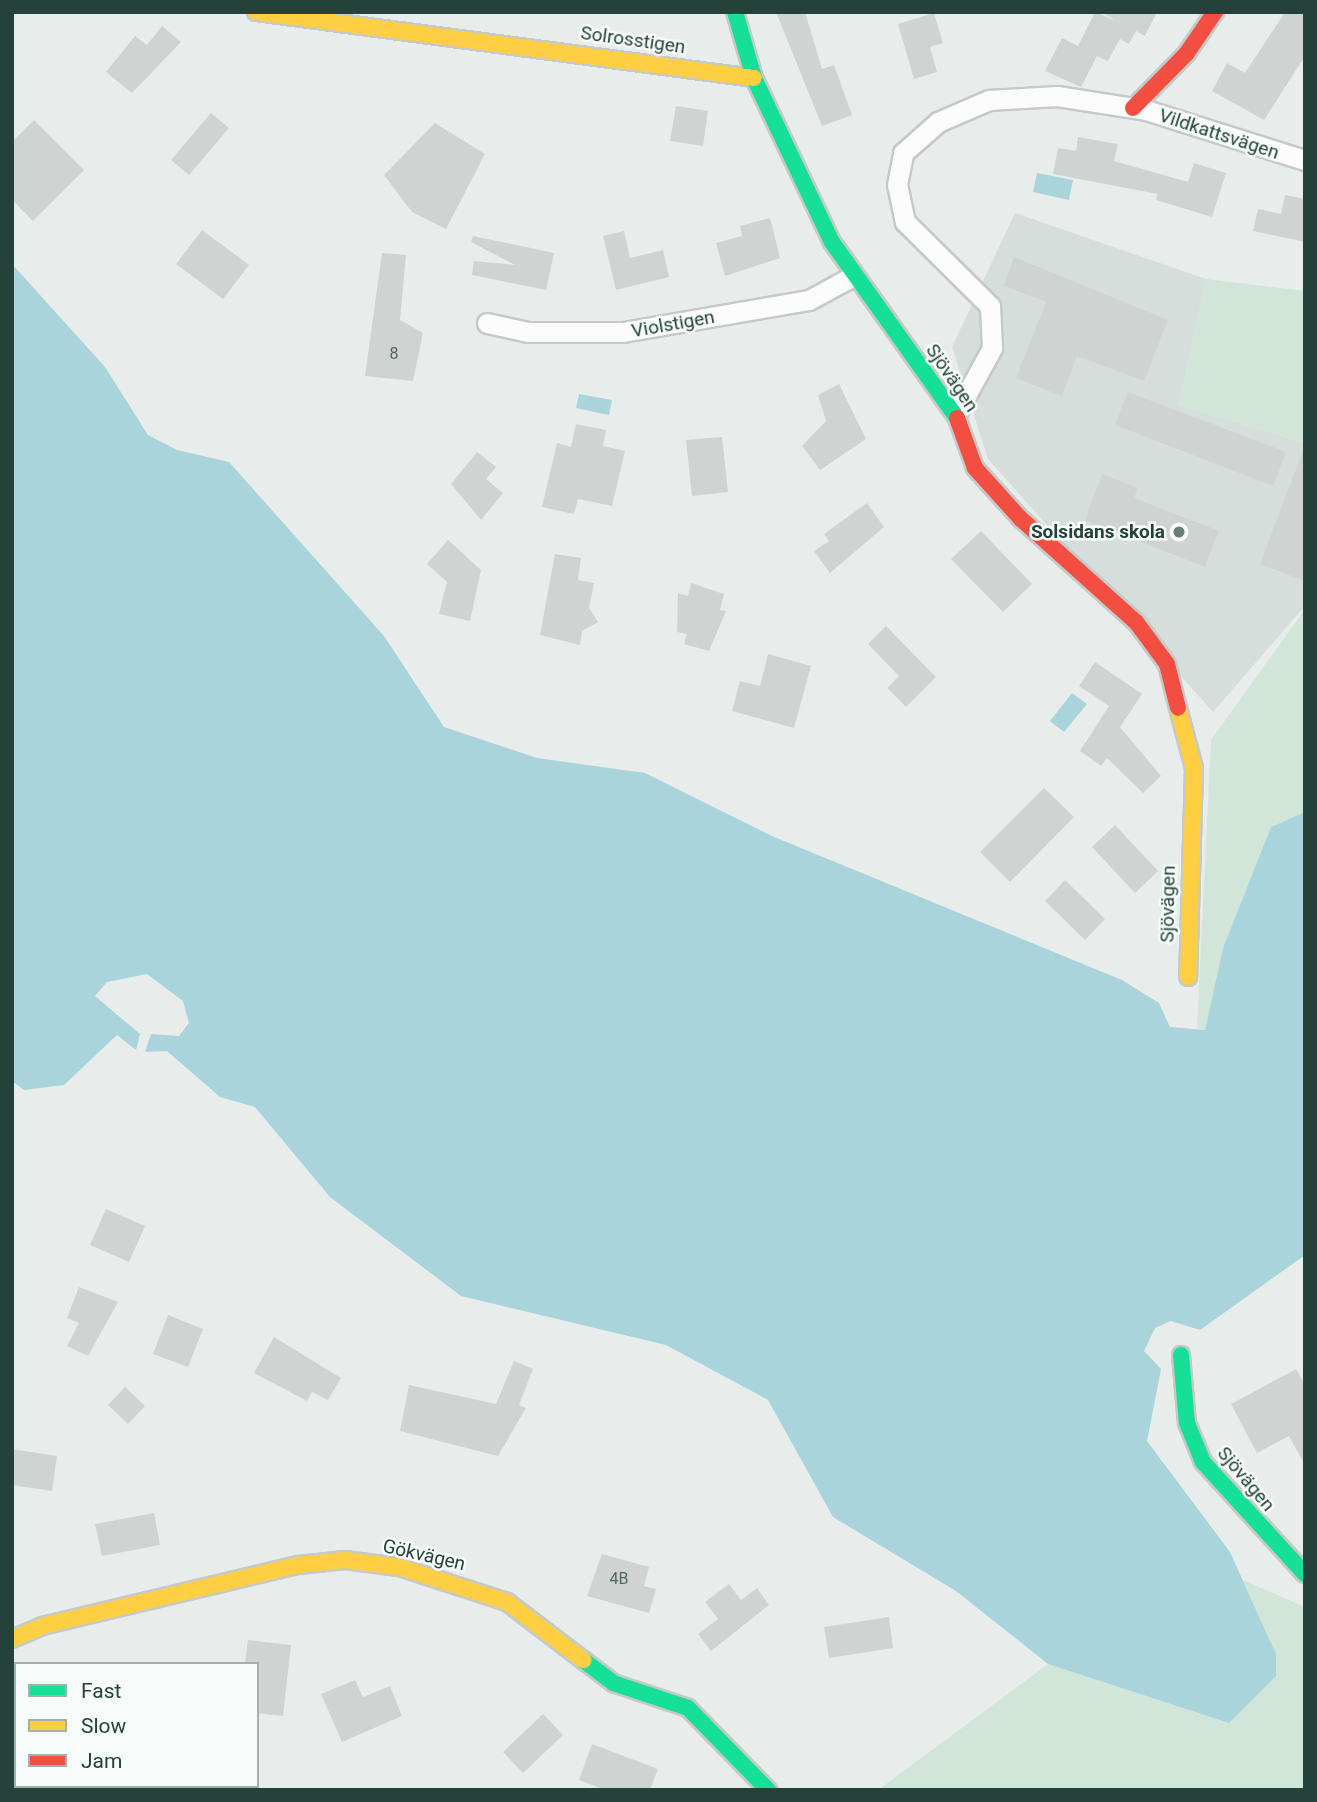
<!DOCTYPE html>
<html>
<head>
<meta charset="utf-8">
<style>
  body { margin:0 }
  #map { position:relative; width:1317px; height:1802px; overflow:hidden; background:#e8edeb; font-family:Roboto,sans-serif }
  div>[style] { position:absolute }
  .built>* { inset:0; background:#d6dedb }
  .green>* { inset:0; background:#d1e6d8 }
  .water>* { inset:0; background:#a9d4db }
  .building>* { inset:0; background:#cfd4d2 }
  .roads { filter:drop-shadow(2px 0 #c5cac8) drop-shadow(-2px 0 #c5cac8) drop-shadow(0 2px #c5cac8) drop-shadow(0 -2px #c5cac8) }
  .street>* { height:19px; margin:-9.5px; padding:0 9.5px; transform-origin:9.5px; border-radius:9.5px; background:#fcfcfc }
  .fast>* { height:16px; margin:-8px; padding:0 8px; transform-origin:8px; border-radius:8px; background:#16e098 }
  .slow>* { height:16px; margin:-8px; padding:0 8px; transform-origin:8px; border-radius:8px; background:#ffcf43 }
  .jam>* { height:16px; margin:-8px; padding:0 8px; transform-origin:8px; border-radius:8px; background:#f24e42 }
  .dots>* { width:19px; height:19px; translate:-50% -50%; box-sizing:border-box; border:4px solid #f7fbf9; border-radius:50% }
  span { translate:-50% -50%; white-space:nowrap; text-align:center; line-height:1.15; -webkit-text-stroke:5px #f7fbf9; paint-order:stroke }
  .number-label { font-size:16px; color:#506761 }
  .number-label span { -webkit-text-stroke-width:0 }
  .street-label { font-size:19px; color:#24423a }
  .poi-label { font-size:19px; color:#24423a; font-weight:700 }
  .right { translate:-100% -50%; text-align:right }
  .frame { position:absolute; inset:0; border:14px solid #24423a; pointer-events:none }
  .legend { position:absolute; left:14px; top:1662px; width:245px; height:126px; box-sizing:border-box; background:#f7fbf9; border:2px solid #a3b1ad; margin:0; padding:9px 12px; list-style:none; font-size:21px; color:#24423a }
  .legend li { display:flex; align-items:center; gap:14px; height:35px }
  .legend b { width:35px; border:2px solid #a3b1ad }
</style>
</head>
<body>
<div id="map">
  <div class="built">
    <div style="clip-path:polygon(1015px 213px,1206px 279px,1179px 405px,1305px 443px,1305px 606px,1213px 712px,988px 459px,952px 347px)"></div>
  </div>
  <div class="green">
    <div style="clip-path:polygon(1206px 279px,1305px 291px,1305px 443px,1179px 405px)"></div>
    <div style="clip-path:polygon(1305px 609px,1305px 812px,1271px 827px,1223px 948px,1205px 1030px,1197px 1028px,1211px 740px)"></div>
    <div style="clip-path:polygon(1243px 1580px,1305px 1607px,1305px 1790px,878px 1790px,1048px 1664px,1229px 1723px,1276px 1654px)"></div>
  </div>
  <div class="water">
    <div style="clip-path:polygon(1037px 173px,1073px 180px,1069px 200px,1033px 192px)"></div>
    <div style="clip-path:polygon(12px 264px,105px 367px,148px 435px,177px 450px,229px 462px,384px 636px,444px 727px,537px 758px,645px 773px,772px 836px,1122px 980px,1159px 1003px,1170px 1027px,1205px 1030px,1223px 948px,1271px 827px,1305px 812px,1305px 1255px,1200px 1330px,1171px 1321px,1155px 1328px,1144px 1351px,1161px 1369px,1147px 1441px,1230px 1552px,1276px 1654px,1276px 1676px,1229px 1723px,1048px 1664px,956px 1591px,833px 1517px,768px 1400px,666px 1345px,461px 1296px,330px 1197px,255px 1107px,220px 1097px,167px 1051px,145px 1052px,151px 1034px,179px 1036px,189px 1023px,183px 1001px,147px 974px,107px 982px,95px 996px,140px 1034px,136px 1050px,117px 1035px,64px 1085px,24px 1090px,12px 1081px)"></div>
    <div style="clip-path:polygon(579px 394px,612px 400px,609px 415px,576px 408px)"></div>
    <div style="clip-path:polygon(1072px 693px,1087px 704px,1064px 732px,1050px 721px)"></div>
  </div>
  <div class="building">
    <div style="clip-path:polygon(776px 12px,805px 12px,822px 69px,834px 65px,852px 115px,822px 126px)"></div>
    <div style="clip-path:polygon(1095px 12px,1116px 21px,1102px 12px,1157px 12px,1145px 36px,1136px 31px,1129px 44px,1120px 39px,1108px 61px,1097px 56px,1081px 87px,1045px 71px,1062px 38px,1078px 46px)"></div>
    <div style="clip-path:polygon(1285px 12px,1305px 12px,1305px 56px,1264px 120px,1212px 91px,1227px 63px,1245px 73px)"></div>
    <div style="clip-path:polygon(934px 13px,943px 43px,930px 47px,937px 72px,914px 79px,898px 24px)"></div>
    <div style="clip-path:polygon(162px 26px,181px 42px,132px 93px,106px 72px,135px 36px,147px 45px)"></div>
    <div style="clip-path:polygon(676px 106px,708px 111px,703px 146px,670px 141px)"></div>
    <div style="clip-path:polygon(211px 113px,229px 128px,189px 175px,171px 160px)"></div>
    <div style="clip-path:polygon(34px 120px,84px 170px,33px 221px,12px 200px,12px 142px)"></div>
    <div style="clip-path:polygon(435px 123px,485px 154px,446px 229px,412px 212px,384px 175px)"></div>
    <div style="clip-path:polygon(1078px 137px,1118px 144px,1114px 161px,1188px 182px,1194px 163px,1226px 173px,1212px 217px,1156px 200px,1158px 194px,1053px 174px,1058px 148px,1076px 151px)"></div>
    <div style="clip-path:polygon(1285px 195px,1305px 199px,1305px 242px,1253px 231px,1258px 209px,1281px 214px)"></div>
    <div style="clip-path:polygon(770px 218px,780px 258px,725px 276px,716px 243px,742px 236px,740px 226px)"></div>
    <div style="clip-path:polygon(202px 230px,249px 265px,223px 299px,176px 264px)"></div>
    <div style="clip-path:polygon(624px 231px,630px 258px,663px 250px,669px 277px,616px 290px,603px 236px)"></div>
    <div style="clip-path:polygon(473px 236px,554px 253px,546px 290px,472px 275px,474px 261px,515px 265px,471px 242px)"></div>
    <div style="clip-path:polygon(382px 253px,406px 255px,400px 320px,423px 333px,413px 381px,365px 376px)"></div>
    <div style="clip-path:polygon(1014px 257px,1168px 320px,1144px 381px,1077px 356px,1062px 396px,1016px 378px,1046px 302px,1004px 286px)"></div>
    <div style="clip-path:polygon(839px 384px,866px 439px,820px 470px,802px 446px,826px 421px,818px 395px)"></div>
    <div style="clip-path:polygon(1128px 392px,1286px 452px,1273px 486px,1115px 425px)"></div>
    <div style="clip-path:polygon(576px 424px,606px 430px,603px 446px,625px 451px,612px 506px,578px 499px,574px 514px,542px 507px,557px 443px,571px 447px)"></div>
    <div style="clip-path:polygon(722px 437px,728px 492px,692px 496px,686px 440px)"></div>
    <div style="clip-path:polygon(1303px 451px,1305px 452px,1305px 581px,1260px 564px)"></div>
    <div style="clip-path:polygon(477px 452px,496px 467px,486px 479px,503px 493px,481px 520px,451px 484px)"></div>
    <div style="clip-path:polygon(1102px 474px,1138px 488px,1134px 498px,1219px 531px,1205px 567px,1085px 520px)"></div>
    <div style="clip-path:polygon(867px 503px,884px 527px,830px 573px,814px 551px,829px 541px,824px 534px)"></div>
    <div style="clip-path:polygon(981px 531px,1032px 584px,1003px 612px,951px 559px)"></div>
    <div style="clip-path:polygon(448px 540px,481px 570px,470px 621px,439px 614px,447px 582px,427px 564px)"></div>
    <div style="clip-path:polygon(555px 554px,581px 558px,578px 580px,594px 583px,589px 608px,598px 622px,582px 631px,580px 645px,540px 635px)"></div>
    <div style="clip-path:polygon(691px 583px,724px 594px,720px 610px,726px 611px,709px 651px,684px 644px,687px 634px,677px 632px,678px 593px,688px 596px)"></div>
    <div style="clip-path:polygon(886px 626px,936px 677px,906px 707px,887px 688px,899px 676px,868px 644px)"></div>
    <div style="clip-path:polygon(768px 654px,811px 666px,794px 728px,732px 711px,740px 681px,760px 686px)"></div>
    <div style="clip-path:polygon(1095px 662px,1142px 694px,1120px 727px,1161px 776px,1143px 793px,1107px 758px,1101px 766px,1080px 751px,1109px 706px,1079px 686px)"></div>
    <div style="clip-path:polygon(1044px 788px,1074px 817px,1010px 882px,980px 852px)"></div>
    <div style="clip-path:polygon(1115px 825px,1158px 871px,1135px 893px,1092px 847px)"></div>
    <div style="clip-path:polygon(1065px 880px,1105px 919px,1085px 940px,1045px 901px)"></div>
    <div style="clip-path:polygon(106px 1209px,145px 1226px,129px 1262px,90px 1245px)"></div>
    <div style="clip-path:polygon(79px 1287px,118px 1302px,88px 1356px,67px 1346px,79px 1323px,67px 1318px)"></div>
    <div style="clip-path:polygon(168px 1315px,203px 1329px,188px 1367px,153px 1354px)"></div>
    <div style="clip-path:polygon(274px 1337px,341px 1378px,328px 1400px,312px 1392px,307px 1401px,254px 1373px)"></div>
    <div style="clip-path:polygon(514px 1361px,533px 1369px,519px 1405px,526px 1408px,498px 1456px,400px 1431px,409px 1385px,496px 1404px)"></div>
    <div style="clip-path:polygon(1296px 1369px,1305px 1385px,1305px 1465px,1289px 1436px,1257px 1453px,1231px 1404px)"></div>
    <div style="clip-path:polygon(125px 1387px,145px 1406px,128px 1424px,108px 1405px)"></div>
    <div style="clip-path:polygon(12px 1449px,57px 1456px,52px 1491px,12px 1485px)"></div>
    <div style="clip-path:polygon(154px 1513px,160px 1545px,102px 1556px,95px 1524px)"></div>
    <div style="clip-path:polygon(602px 1554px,649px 1567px,644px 1586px,656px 1589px,649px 1613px,587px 1596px)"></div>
    <div style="clip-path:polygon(729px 1584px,741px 1600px,757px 1588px,769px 1605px,711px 1651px,698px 1634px,718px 1619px,705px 1602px)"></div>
    <div style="clip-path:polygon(889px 1617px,893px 1648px,829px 1658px,824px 1627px)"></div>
    <div style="clip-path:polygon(248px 1640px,291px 1645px,283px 1716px,257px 1713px,257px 1664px,245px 1664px)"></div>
    <div style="clip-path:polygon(355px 1680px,363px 1697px,390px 1686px,402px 1716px,342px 1742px,321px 1694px)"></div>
    <div style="clip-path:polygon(543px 1714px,563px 1735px,523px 1773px,503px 1752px)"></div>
    <div style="clip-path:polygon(592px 1744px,658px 1769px,650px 1790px,605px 1790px,579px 1780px)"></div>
  </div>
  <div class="roads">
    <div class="street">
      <div style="left:487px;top:323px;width:42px;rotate:12.4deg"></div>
      <div style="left:528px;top:332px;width:95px"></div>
      <div style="left:623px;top:332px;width:189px;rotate:-9.8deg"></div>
      <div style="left:809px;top:300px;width:50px;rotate:-28.6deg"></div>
      <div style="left:956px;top:414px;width:75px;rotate:-61.4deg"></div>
      <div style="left:992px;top:348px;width:42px;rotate:-92.7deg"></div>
      <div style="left:990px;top:306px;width:120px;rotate:-135.3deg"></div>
      <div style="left:905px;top:222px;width:38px;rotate:-102deg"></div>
      <div style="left:897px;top:185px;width:33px;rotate:-79deg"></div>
      <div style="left:903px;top:153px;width:47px;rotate:-41.5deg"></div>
      <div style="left:938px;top:122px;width:56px;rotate:-23.3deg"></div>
      <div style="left:989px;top:100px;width:68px;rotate:-3.4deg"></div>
      <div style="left:1057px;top:96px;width:90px;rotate:8.9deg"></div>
      <div style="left:1146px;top:110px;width:167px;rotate:17.5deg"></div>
    </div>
    <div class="fast">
      <div style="left:735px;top:12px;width:69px;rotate:73.9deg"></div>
      <div style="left:754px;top:78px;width:182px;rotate:64.6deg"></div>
      <div style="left:832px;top:242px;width:216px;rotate:54.6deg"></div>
      <div style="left:1181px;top:1355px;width:68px;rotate:85deg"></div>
      <div style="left:1187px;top:1423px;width:42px;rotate:67.7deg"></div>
      <div style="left:1203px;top:1462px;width:151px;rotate:47.7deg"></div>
      <div style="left:583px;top:1660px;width:38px;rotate:37deg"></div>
      <div style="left:613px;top:1683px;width:79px;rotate:18.4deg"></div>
      <div style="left:688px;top:1708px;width:115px;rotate:45.7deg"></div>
      <div style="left:37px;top:1786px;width:5px;rotate:53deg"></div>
    </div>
    <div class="slow">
      <div style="left:256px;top:12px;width:502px;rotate:7.55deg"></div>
      <div style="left:1178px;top:708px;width:62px;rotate:75.1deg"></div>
      <div style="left:1194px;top:768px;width:209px;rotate:91.6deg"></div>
      <div style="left:12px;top:1639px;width:33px;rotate:-23deg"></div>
      <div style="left:42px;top:1626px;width:264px;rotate:-13.4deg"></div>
      <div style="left:299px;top:1565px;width:46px;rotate:-6.2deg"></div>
      <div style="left:345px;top:1560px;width:54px;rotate:7.4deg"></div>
      <div style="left:399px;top:1567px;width:114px;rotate:18deg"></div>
      <div style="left:507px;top:1602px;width:96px;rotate:37.3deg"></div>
      <div style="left:12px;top:1765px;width:5px;rotate:37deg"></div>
    </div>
    <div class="jam">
      <div style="left:1133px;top:108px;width:77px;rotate:-45.5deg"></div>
      <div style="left:1187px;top:53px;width:50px;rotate:-55.7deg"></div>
      <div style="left:957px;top:418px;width:53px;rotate:70.2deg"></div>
      <div style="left:975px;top:468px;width:67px;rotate:48deg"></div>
      <div style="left:1020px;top:518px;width:156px;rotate:41.9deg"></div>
      <div style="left:1136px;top:622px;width:52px;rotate:53.6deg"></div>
      <div style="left:1167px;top:664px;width:45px;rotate:76deg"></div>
    </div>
  </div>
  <div class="dots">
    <div style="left:1179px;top:532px;background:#697e78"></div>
  </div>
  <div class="number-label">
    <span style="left:394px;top:354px">8</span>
    <span style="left:619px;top:1579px">4B</span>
  </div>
  <div class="street-label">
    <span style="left:633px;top:40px;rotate:8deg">Solrosstigen</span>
    <span style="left:1219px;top:134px;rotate:18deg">Vildkattsvägen</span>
    <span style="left:673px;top:324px;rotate:-10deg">Violstigen</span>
    <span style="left:952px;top:378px;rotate:56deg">Sjövägen</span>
    <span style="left:1168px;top:904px;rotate:-89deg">Sjövägen</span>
    <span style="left:1246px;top:1479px;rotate:50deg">Sjövägen</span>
    <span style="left:424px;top:1555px;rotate:13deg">Gökvägen</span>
  </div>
  <div class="poi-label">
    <span class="right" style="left:1165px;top:532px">Solsidans skola</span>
  </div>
  <div class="frame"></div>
  <ul class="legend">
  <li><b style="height:9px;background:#16e098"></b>Fast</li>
  <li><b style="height:9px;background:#ffcf43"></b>Slow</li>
  <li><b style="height:9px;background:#f24e42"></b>Jam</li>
  </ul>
</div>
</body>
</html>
